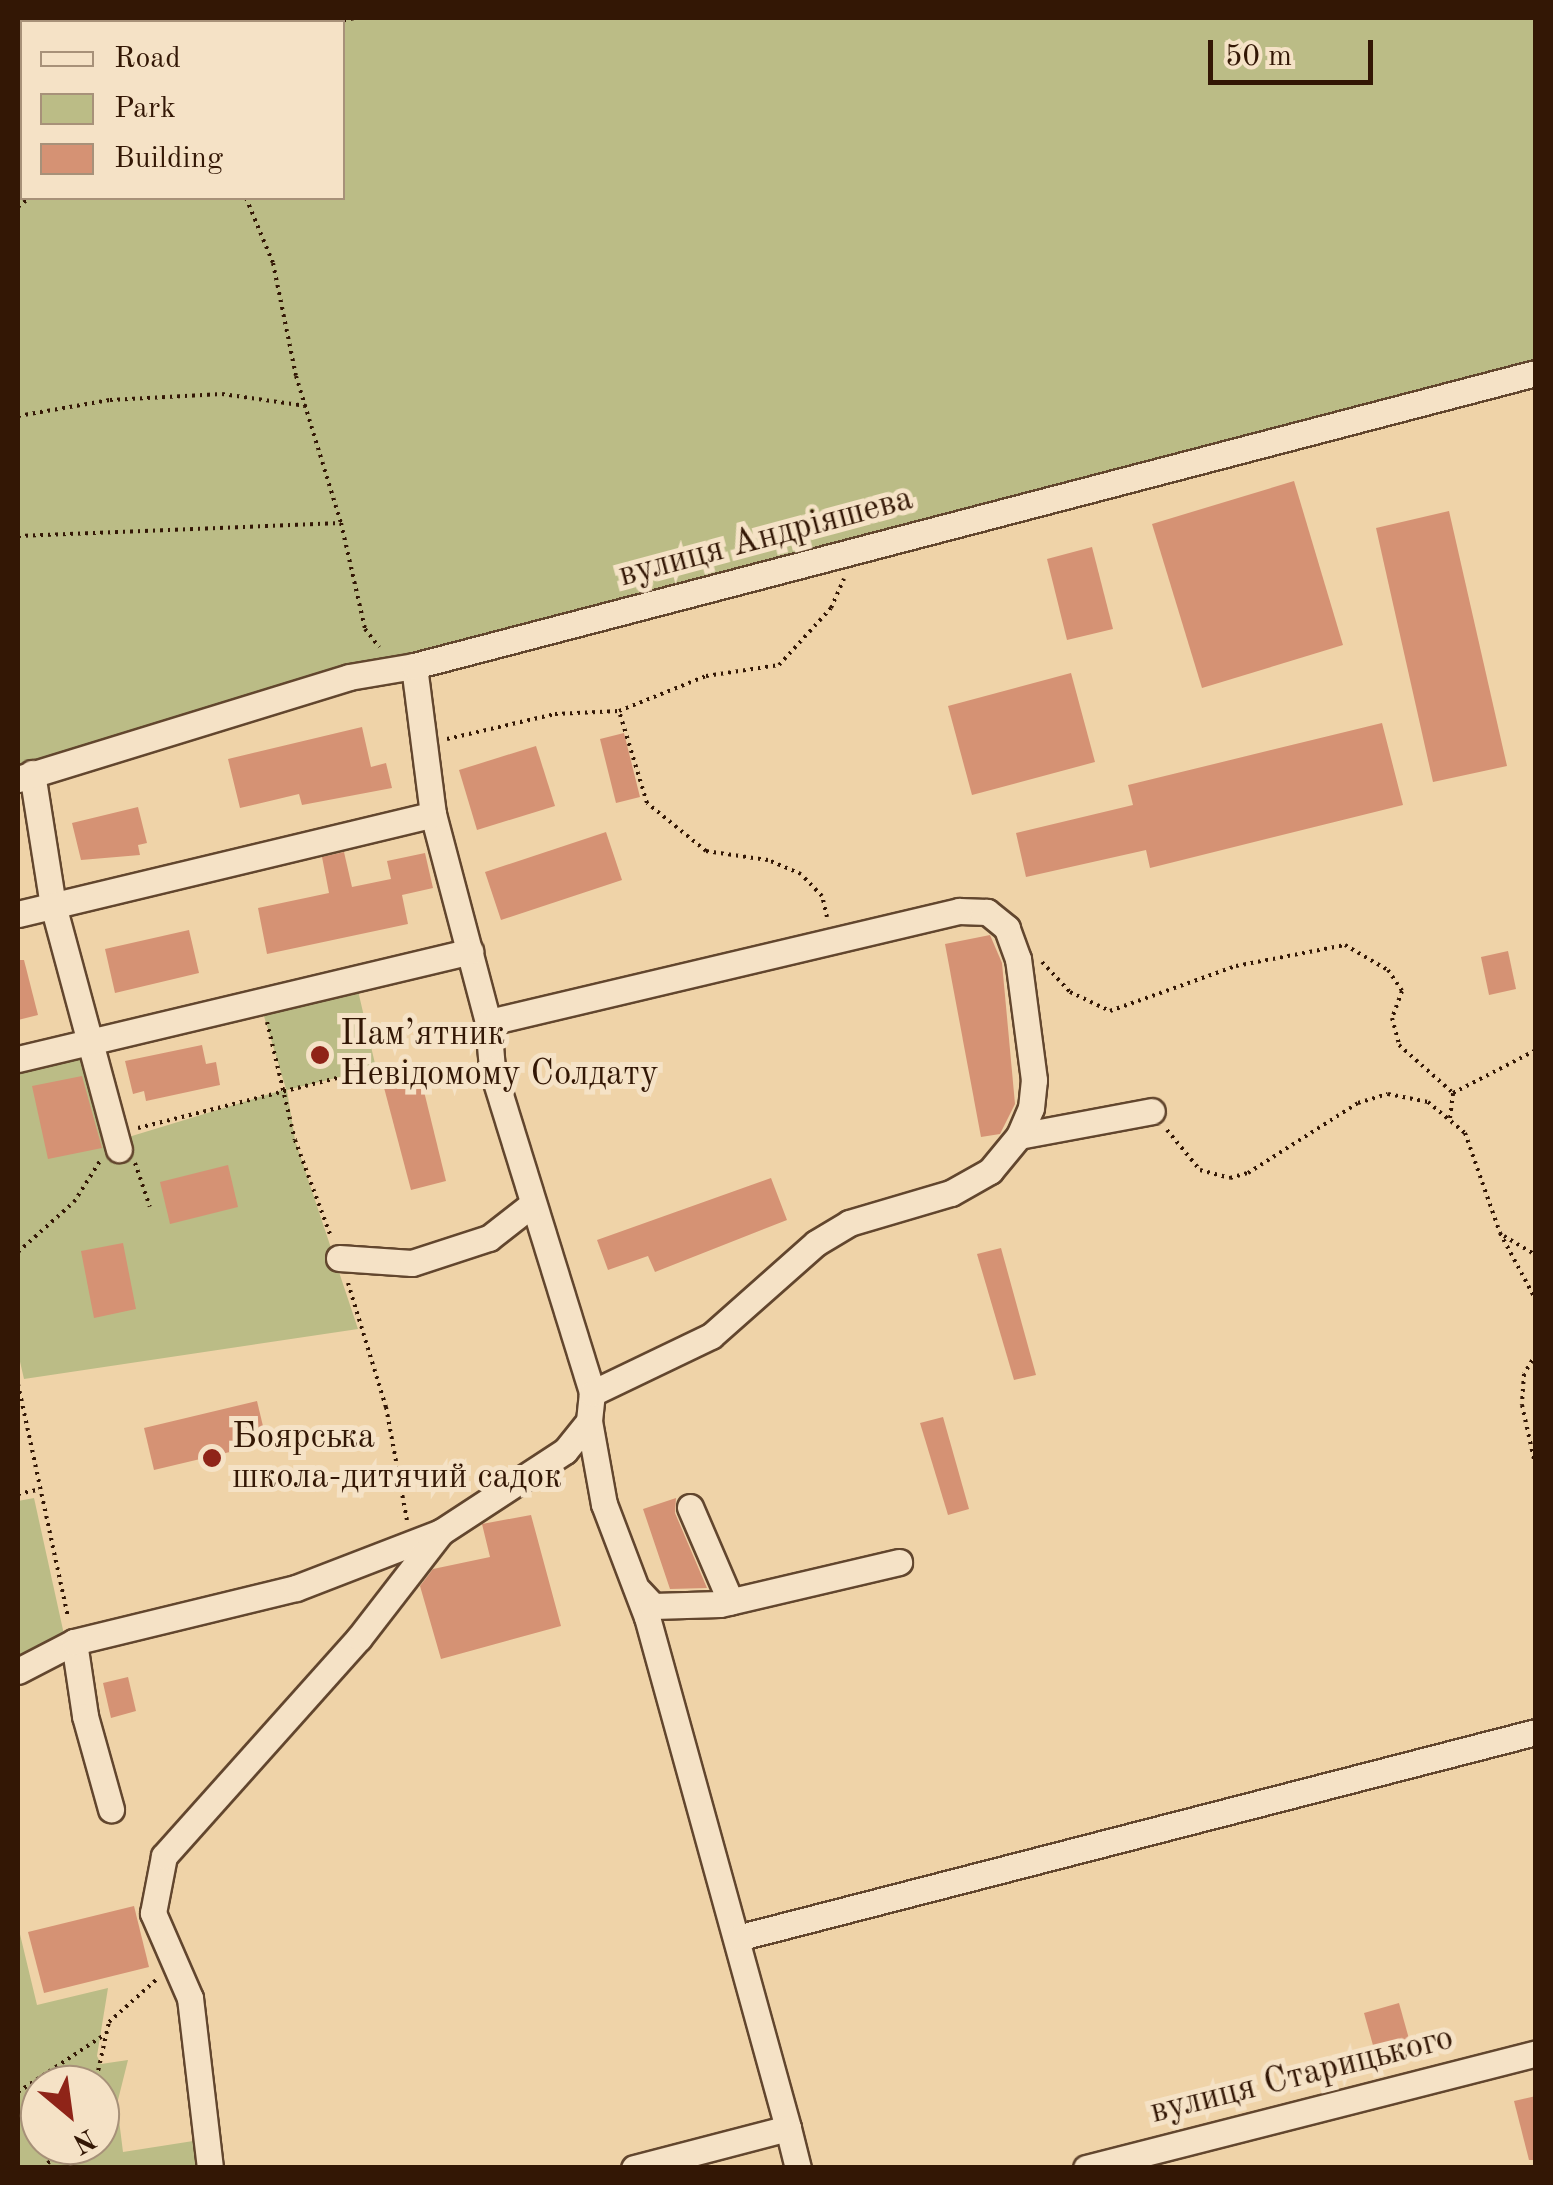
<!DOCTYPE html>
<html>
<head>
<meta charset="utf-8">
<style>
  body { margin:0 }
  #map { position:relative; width:1553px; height:2185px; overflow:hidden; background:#efd3a8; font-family:"Old Standard TT",serif }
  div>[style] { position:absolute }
  .green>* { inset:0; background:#bbbc86 }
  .building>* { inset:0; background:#d59274 }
  .path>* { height:4px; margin-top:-2px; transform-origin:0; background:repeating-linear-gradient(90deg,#331705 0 2.5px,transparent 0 7.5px) }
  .roads { filter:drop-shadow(2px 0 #62462e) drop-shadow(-2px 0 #62462e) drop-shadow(0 2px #62462e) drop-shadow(0 -2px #62462e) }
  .minor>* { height:25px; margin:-12.5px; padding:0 12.5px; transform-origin:12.5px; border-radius:12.5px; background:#f5e2c6 }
  .dots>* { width:28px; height:28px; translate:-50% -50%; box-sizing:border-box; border:5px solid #f5e2c6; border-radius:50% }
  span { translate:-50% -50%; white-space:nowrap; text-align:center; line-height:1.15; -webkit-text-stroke:10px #f5e2c6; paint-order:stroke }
  .street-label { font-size:35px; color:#331705 }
  .poi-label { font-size:35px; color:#331705 }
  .left { translate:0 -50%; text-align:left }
  .frame { position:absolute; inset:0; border:20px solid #331705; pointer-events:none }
  .legend { position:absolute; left:20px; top:20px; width:325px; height:180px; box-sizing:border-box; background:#f5e2c6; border:2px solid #a79179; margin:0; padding:12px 18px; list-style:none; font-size:30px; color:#331705 }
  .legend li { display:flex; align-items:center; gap:20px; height:50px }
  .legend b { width:50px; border:2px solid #a79179 }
  .north { position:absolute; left:20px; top:2065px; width:100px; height:100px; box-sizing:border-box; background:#f5e2c6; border:2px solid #a79179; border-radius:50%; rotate:151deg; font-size:28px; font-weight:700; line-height:40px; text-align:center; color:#331705 }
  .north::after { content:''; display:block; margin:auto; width:35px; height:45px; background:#8f2418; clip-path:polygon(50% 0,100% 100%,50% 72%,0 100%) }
  .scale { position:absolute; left:1208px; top:40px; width:165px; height:45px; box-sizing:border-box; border:5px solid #331705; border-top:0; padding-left:12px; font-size:30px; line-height:35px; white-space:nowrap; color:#331705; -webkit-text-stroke:8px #f5e2c6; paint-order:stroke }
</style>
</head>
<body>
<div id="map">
  <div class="green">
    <div style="clip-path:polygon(evenodd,18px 18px,1535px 18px,1535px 372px,18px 779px,18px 18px,22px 22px,342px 22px,342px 198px,22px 198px,22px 22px)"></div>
    <div style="clip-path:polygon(356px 982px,376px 1068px,287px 1090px,295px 1140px,358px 1329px,24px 1379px,18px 1353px,18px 1059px,91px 1042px,122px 1139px,286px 1089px,260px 1003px)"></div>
    <div style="clip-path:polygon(34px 1498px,65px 1639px,18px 1665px,18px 1501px)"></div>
    <div style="clip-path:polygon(evenodd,18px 1926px,37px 2005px,108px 1988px,97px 2056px,101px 2064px,128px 2060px,117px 2104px,123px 2152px,206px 2139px,210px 2167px,18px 2167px,18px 1926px,40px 2085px,100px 2085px,100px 2145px,40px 2145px,40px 2085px)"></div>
  </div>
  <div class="building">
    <div style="clip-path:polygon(1294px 481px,1343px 645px,1202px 688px,1152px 524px)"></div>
    <div style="clip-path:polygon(1449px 511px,1507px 766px,1433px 782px,1376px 528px)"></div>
    <div style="clip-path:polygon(1092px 547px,1113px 629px,1067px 640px,1047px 559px)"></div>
    <div style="clip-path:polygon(1071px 673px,1095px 762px,972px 795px,948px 706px)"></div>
    <div style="clip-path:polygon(1382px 723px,1403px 805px,1150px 868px,1146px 850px,1026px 877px,1016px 833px,1133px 805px,1128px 785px)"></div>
    <div style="clip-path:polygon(362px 727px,371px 767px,386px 763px,392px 788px,302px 805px,299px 794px,240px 808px,228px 759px)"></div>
    <div style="clip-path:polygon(624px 733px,640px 797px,616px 803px,600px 739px)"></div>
    <div style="clip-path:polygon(536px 746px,555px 806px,477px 830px,459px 770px)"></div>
    <div style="clip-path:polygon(138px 807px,147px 843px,138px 845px,140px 855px,81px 860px,72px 823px)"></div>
    <div style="clip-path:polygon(606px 832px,622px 880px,501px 920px,485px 872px)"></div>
    <div style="clip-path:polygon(344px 852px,352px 887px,391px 879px,387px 861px,425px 853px,433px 888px,402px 895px,408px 924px,267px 954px,258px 908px,329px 893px,322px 857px)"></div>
    <div style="clip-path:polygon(189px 930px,199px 973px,115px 993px,105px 949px)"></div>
    <div style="clip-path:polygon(990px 935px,1002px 963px,1015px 1104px,1000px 1134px,981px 1137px,945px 944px)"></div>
    <div style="clip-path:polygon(1508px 951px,1516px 989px,1489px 995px,1481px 957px)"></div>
    <div style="clip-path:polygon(18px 960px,24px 960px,38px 1015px,18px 1020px)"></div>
    <div style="clip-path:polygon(202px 1045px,206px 1064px,216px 1062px,220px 1085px,146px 1101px,144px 1091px,133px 1094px,125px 1061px)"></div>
    <div style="clip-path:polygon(419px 1071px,446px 1181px,411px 1190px,382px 1080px)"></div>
    <div style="clip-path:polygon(82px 1076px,102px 1148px,48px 1159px,32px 1086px)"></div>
    <div style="clip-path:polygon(228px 1165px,238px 1207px,170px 1224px,160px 1182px)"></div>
    <div style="clip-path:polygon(771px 1178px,787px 1220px,655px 1272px,648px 1256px,608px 1270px,597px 1240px)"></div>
    <div style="clip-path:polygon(123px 1243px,136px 1309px,94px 1318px,81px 1251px)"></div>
    <div style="clip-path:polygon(1001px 1248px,1036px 1375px,1014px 1380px,977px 1254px)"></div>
    <div style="clip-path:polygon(257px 1401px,267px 1443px,154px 1470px,144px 1428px)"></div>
    <div style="clip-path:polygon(943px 1417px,969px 1509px,948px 1515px,920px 1423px)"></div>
    <div style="clip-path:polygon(676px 1498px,675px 1513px,707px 1588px,670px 1589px,643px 1509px)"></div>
    <div style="clip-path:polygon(531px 1515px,561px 1626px,441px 1659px,420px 1586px,433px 1569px,490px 1557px,482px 1524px)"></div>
    <div style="clip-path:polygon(128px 1677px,136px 1711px,111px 1718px,103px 1683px)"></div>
    <div style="clip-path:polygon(134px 1906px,149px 1967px,44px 1993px,28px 1932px)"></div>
    <div style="clip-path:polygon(1399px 2003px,1411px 2046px,1376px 2056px,1364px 2013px)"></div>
    <div style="clip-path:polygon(1536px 2096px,1536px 2160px,1529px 2160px,1514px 2101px)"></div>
  </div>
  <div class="path">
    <div style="left:192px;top:18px;width:4px;rotate:76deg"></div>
    <div style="left:336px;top:22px;width:19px;rotate:-12deg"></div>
    <div style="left:246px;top:198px;width:70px;rotate:67.4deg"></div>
    <div style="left:273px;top:263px;width:115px;rotate:78.5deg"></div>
    <div style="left:296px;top:376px;width:154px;rotate:73deg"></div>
    <div style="left:18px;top:207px;width:14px;rotate:-39deg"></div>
    <div style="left:18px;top:416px;width:93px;rotate:-9.9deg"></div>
    <div style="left:110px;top:400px;width:112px;rotate:-3.1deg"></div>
    <div style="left:222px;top:394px;width:85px;rotate:8.1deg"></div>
    <div style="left:18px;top:536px;width:323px;rotate:-2.3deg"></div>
    <div style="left:341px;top:523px;width:109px;rotate:77.2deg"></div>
    <div style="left:365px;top:629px;width:23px;rotate:52deg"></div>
    <div style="left:447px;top:739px;width:111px;rotate:-13deg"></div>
    <div style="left:555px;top:714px;width:64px;rotate:-2.7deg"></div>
    <div style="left:827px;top:917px;width:22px;rotate:-103deg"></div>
    <div style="left:822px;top:896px;width:30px;rotate:-134deg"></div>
    <div style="left:801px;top:874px;width:36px;rotate:-157deg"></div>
    <div style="left:768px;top:860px;width:63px;rotate:-171.7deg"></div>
    <div style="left:706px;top:851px;width:76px;rotate:-140.9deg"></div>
    <div style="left:647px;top:803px;width:96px;rotate:-106.9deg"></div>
    <div style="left:619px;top:711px;width:94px;rotate:-21.9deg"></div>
    <div style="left:706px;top:676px;width:74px;rotate:-8.6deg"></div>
    <div style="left:779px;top:665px;width:77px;rotate:-47.6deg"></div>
    <div style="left:831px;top:608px;width:32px;rotate:-66deg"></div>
    <div style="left:1042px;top:962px;width:41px;rotate:47deg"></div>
    <div style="left:1070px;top:992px;width:44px;rotate:25.4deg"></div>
    <div style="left:1110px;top:1011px;width:134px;rotate:-19.7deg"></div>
    <div style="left:1236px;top:966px;width:111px;rotate:-10.9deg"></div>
    <div style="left:1345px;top:945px;width:50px;rotate:30.2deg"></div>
    <div style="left:1388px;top:970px;width:25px;rotate:56deg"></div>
    <div style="left:1402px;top:991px;width:29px;rotate:110deg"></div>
    <div style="left:1392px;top:1018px;width:28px;rotate:75deg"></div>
    <div style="left:1399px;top:1045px;width:72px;rotate:41.6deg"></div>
    <div style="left:1453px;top:1093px;width:93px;rotate:-27.4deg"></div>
    <div style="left:267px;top:1022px;width:121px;rotate:76.7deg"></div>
    <div style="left:295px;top:1140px;width:103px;rotate:69.6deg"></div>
    <div style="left:1450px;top:1118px;width:25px;rotate:-83deg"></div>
    <div style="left:138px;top:1128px;width:245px;rotate:-14.1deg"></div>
    <div style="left:1167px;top:1130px;width:52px;rotate:50.5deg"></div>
    <div style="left:1200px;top:1170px;width:31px;rotate:15deg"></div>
    <div style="left:1230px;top:1178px;width:19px;rotate:-16deg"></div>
    <div style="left:1248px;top:1173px;width:130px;rotate:-32.5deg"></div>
    <div style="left:1358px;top:1103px;width:31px;rotate:-17deg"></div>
    <div style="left:1388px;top:1094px;width:41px;rotate:11.3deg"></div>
    <div style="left:1428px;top:1102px;width:48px;rotate:40deg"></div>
    <div style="left:1465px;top:1133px;width:106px;rotate:70.7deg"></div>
    <div style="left:1500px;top:1233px;width:76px;rotate:61.8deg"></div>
    <div style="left:135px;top:1163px;width:46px;rotate:71.2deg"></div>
    <div style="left:1504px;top:1236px;width:37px;rotate:31deg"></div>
    <div style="left:18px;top:1252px;width:75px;rotate:-41.8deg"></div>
    <div style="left:74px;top:1202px;width:49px;rotate:-57.6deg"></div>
    <div style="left:348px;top:1283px;width:130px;rotate:73deg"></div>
    <div style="left:386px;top:1407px;width:115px;rotate:79.5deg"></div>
    <div style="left:1536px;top:1354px;width:23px;rotate:121deg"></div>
    <div style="left:1524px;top:1374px;width:31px;rotate:94deg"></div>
    <div style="left:1522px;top:1405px;width:65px;rotate:77.5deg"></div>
    <div style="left:18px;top:1384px;width:239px;rotate:77.9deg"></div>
    <div style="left:18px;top:1494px;width:19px;rotate:-12deg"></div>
    <div style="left:95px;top:2085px;width:65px;rotate:-77.5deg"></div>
    <div style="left:109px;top:2022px;width:63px;rotate:-41.8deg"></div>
    <div style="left:18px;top:2092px;width:103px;rotate:-33.5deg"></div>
    <div style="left:42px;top:2168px;width:35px;rotate:-40deg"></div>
  </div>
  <div class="roads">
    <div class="minor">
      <div style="left:414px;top:666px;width:149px;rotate:82.7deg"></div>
      <div style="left:433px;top:814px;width:215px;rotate:75.2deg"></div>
      <div style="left:488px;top:1022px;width:47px;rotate:85.1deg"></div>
      <div style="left:492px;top:1069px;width:339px;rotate:72.8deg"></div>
      <div style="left:32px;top:773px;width:134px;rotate:81deg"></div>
      <div style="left:53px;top:905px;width:253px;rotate:74.9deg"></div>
      <div style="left:18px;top:779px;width:346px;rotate:-17.1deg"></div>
      <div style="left:349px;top:677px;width:66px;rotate:-9.6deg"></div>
      <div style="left:414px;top:666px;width:1160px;rotate:-14.64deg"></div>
      <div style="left:18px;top:914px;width:427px;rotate:-13.5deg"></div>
      <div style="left:18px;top:1059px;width:465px;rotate:-13.4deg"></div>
      <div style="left:1019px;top:1136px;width:135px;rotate:-10.6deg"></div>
      <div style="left:339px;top:1258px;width:73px;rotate:3.9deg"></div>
      <div style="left:412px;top:1263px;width:81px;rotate:-18deg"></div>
      <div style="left:489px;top:1238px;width:52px;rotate:-38deg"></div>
      <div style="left:589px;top:1421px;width:84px;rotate:79.8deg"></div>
      <div style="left:604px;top:1504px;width:121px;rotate:69.2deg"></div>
      <div style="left:647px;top:1617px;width:530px;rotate:74.57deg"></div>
      <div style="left:788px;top:2128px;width:159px;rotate:165.4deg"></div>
      <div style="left:690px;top:1507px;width:103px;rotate:66.7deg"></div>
      <div style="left:639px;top:1591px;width:21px;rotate:47deg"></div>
      <div style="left:653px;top:1606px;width:67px;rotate:-1.7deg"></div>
      <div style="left:720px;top:1604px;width:184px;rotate:-13.2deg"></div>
      <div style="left:74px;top:1642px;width:75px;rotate:81.5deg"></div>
      <div style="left:85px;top:1716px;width:97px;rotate:74.4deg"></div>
      <div style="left:18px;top:1671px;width:63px;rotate:-27.4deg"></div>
      <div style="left:74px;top:1642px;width:228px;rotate:-13.7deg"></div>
      <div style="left:296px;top:1588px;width:155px;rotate:-21.1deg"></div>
      <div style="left:737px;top:1938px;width:825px;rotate:-14.46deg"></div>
      <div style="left:788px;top:2128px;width:41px;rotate:76deg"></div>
      <div style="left:210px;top:2168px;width:171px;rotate:-96.7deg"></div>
      <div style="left:190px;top:1998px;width:93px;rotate:-113.5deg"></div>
      <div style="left:153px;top:1913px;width:58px;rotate:-79.1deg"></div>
      <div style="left:164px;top:1856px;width:292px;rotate:-48.2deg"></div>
      <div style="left:359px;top:1638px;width:134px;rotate:-52.3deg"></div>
      <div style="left:441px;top:1532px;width:148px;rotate:-33.2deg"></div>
      <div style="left:565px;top:1451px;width:38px;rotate:-51deg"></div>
      <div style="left:589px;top:1421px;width:28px;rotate:-84deg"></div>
      <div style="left:592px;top:1393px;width:132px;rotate:-25.6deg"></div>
      <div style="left:711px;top:1336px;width:140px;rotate:-41.5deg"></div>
      <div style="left:816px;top:1243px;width:39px;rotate:-31deg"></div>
      <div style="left:849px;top:1223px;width:106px;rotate:-16.4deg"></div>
      <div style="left:951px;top:1193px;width:45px;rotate:-29.4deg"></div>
      <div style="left:990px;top:1171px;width:45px;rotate:-50.4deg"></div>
      <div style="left:1019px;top:1136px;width:30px;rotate:-67deg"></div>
      <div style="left:1031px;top:1108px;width:28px;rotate:-84deg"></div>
      <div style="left:1034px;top:1080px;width:122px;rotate:-97.5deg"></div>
      <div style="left:1018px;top:959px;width:33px;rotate:-110deg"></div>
      <div style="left:1007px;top:928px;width:26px;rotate:-141deg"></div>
      <div style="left:987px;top:912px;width:28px;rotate:-178deg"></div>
      <div style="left:959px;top:911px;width:484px;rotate:166.7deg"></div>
      <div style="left:1086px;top:2168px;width:464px;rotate:-14.3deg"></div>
    </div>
  </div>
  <div class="dots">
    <div style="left:320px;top:1055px;background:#8f2418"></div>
    <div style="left:212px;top:1458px;background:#8f2418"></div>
  </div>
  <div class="street-label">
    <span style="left:766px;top:538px;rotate:-15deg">вулиця Андріяшева</span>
    <span style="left:1302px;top:2076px;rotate:-14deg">вулиця Старицького</span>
  </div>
  <div class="poi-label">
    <span class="left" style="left:340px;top:1055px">Пам’ятник<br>Невідомому Солдату</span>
    <span class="left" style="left:232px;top:1458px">Боярська<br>школа-дитячий садок</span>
  </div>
  <div class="frame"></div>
  <ul class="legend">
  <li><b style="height:12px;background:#f5e2c6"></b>Road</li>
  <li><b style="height:28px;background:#bbbc86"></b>Park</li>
  <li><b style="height:28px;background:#d59274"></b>Building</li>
  </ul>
  <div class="north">N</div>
  <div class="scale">50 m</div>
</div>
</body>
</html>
